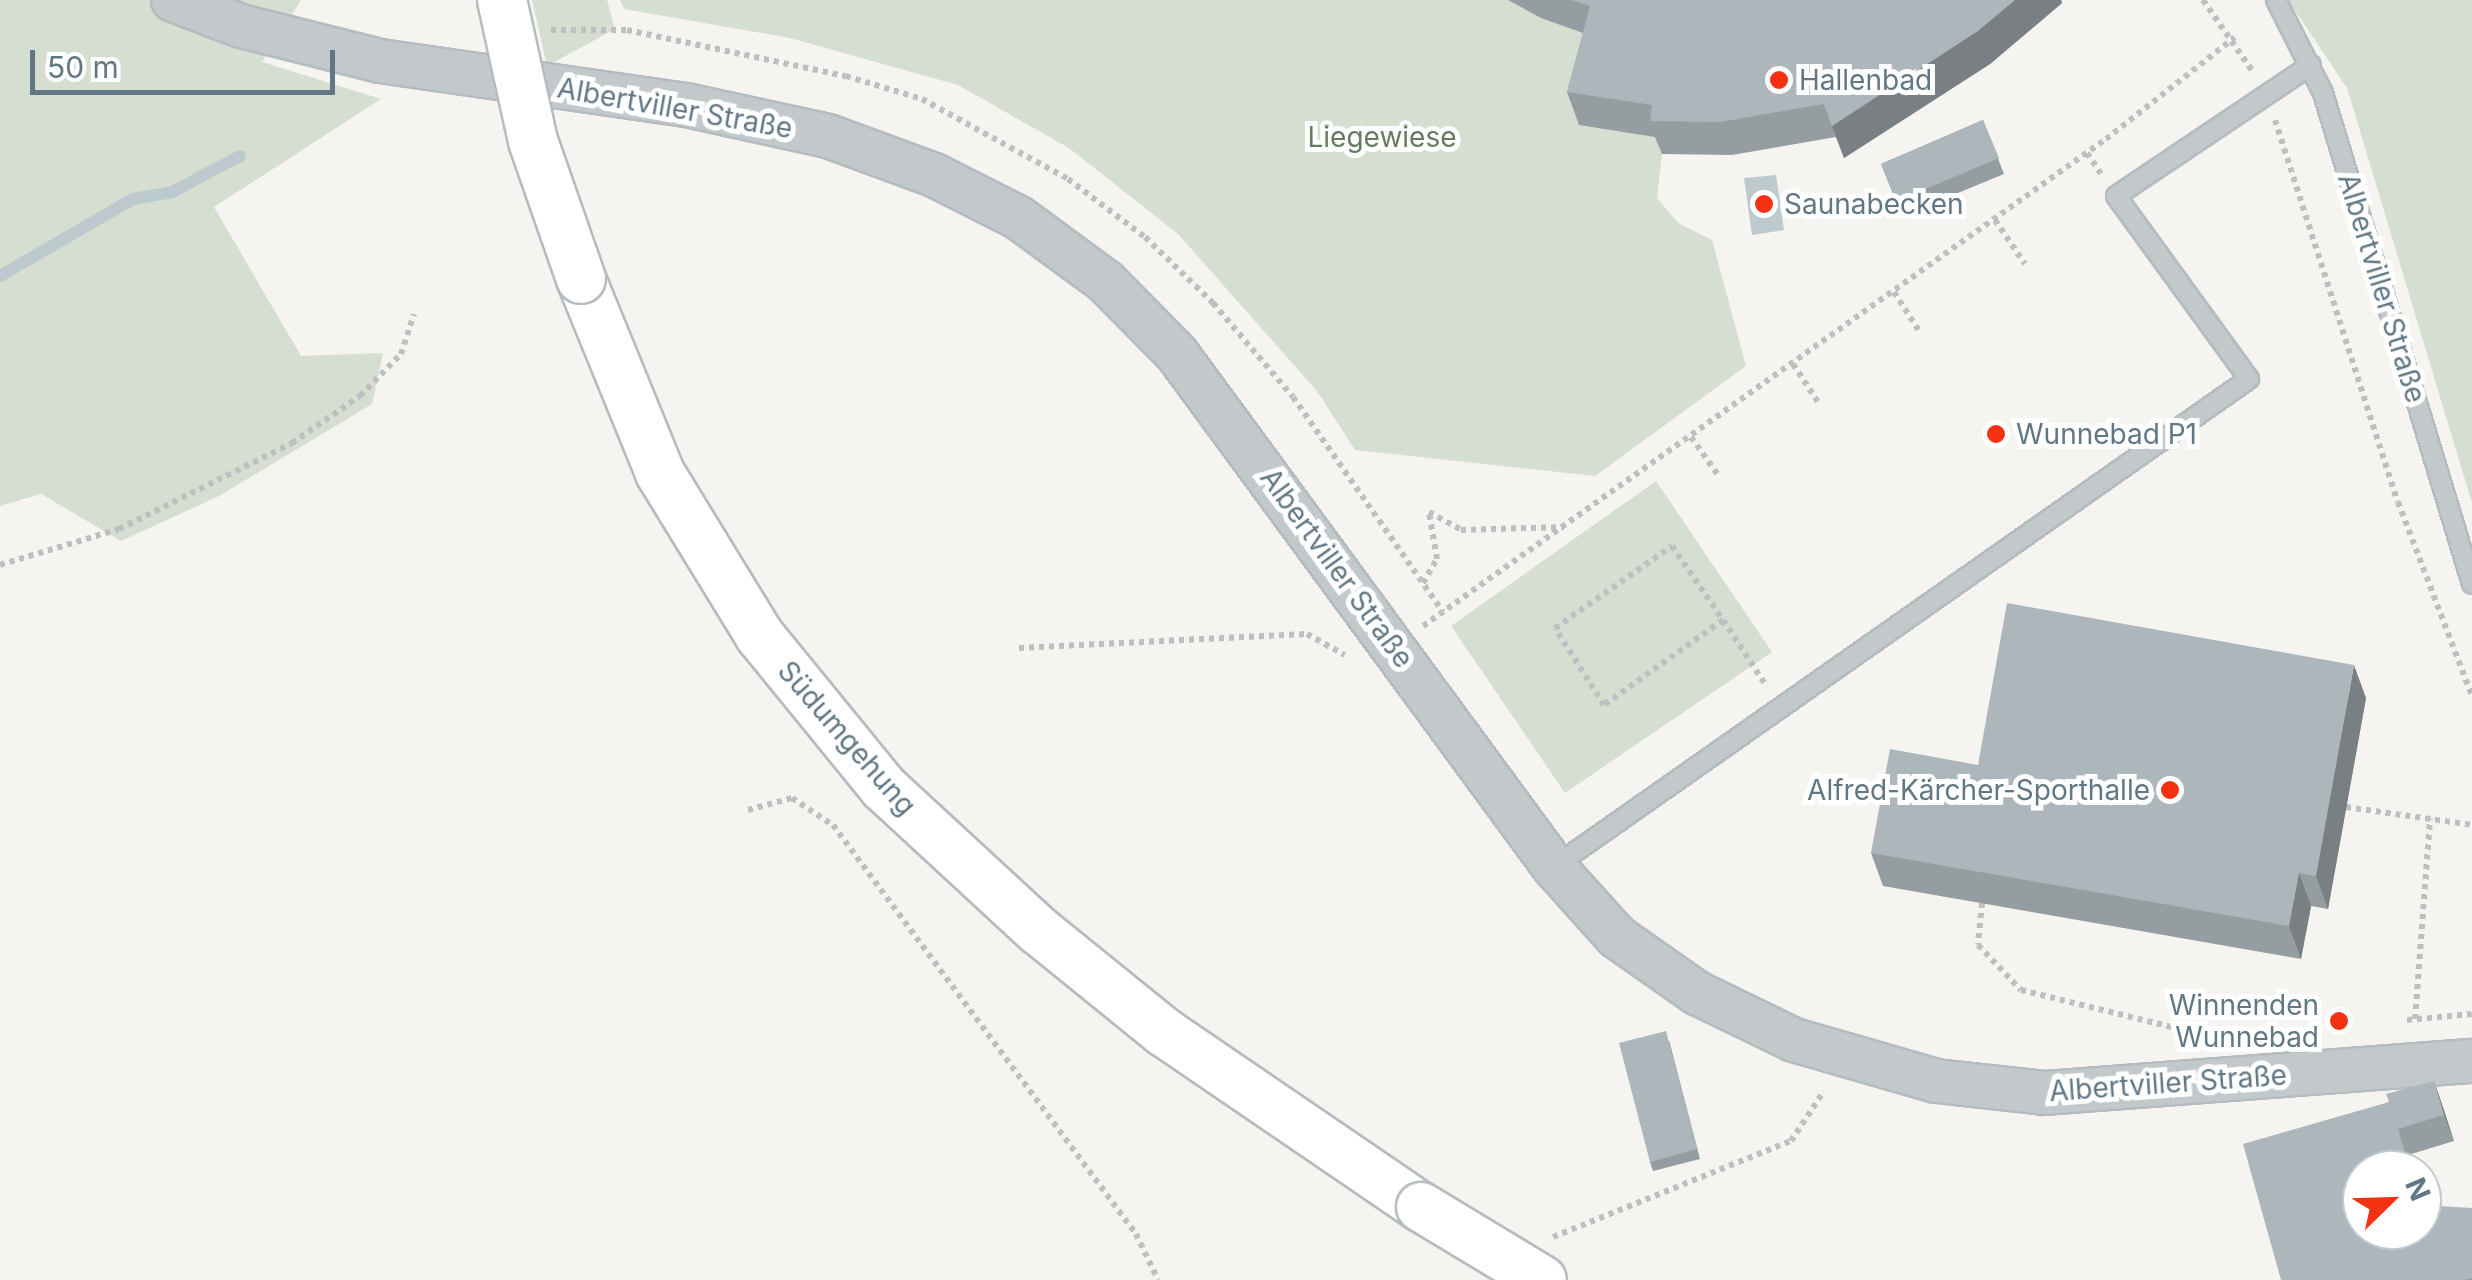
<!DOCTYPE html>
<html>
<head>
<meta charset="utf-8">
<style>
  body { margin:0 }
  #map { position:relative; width:2472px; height:1280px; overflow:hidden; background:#f5f4f0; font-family:Inter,sans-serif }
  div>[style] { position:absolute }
  .green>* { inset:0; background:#d6ddd1 }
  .water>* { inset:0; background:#bccace }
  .stream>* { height:12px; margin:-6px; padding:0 6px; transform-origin:6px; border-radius:6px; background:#bccace }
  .path>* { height:6px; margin-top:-3px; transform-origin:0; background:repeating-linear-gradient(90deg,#bdbfc1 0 5px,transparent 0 10px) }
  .roads { filter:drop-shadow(2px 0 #b5bbbf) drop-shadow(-2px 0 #b5bbbf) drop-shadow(0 2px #b5bbbf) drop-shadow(0 -2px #b5bbbf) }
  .service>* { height:18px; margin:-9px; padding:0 9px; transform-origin:9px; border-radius:9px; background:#c3c8ca }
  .tertiary>* { height:42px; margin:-21px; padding:0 21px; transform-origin:21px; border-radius:21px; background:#c3c8ca }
  .secondary>* { height:48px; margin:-24px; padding:0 24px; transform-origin:24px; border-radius:24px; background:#fff }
  .bridges { filter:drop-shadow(2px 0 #b5bbbf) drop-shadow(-2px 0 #b5bbbf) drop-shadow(0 2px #b5bbbf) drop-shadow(0 -2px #b5bbbf) }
  .secondary-bridge>* { height:48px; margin:-24px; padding:0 24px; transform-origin:24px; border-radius:24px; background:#fff }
  .wall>* { inset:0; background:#959da0 }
  .shaded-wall>* { inset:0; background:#797f82 }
  .building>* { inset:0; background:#adb6ba }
  .dots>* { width:28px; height:28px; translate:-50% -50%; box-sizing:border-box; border:5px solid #fff; border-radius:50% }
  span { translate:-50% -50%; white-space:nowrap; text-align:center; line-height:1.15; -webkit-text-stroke:10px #fff; paint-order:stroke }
  .poi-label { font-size:28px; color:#617784 }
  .left { translate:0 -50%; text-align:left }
  .right { translate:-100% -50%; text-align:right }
  .street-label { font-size:28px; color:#617784 }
  .park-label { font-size:28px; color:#687b60 }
  .north { position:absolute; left:2342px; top:1150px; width:100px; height:100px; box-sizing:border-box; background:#fff; border:2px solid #c0c9ce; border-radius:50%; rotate:67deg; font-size:28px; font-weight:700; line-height:40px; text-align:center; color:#617784 }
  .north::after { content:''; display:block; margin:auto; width:35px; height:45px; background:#f43211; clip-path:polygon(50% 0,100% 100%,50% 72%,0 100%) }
  .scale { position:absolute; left:30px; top:50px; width:305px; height:45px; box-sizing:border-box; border:5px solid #617784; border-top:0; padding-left:12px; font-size:30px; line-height:35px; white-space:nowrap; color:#617784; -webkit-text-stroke:8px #fff; paint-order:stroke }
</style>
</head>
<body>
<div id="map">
  <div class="green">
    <div style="clip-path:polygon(0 0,301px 0,262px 62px,381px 99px,214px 207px,301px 356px,383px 353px,372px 404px,219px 496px,121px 541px,41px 494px,0 506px)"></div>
    <div style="clip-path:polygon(532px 0,607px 0,615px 29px,547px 66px)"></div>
    <div style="clip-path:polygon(620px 0,1508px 0,1602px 39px,1664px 138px,1657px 198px,1678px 223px,1712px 240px,1746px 366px,1595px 476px,1355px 450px,1317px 391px,1178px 234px,1069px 148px,958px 85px,790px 38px,624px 9px)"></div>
    <div style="clip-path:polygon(2288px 0,2472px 0,2472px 503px,2347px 88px)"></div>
    <div style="clip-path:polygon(1656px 481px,1772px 652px,1565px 793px,1451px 626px)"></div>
  </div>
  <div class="water">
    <div style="clip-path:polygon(1776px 175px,1784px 230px,1752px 235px,1744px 178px)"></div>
  </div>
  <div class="stream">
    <div style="left:0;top:276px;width:154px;rotate:-30.1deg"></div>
    <div style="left:133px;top:199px;width:40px;rotate:-10deg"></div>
    <div style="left:172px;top:192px;width:77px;rotate:-27.9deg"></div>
  </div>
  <div class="path">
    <div style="left:2203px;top:0;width:88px;rotate:55.2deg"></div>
    <div style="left:551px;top:30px;width:76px"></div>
    <div style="left:627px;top:30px;width:224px;rotate:11.9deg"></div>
    <div style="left:846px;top:76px;width:79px;rotate:16.8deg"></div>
    <div style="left:922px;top:99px;width:166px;rotate:28.7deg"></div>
    <div style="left:1068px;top:179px;width:96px;rotate:37deg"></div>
    <div style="left:1145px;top:237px;width:95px;rotate:44.1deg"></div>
    <div style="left:1213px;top:303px;width:123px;rotate:49.6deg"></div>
    <div style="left:1293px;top:397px;width:262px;rotate:55.1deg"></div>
    <div style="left:2275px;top:120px;width:401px;rotate:72.2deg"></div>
    <div style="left:2398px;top:502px;width:208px;rotate:69.1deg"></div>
    <div style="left:2087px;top:153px;width:25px;rotate:56deg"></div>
    <div style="left:1995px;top:220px;width:53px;rotate:55.7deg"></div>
    <div style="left:1894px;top:292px;width:46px;rotate:57.3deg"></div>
    <div style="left:1793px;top:364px;width:45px;rotate:56.7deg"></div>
    <div style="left:1691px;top:437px;width:47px;rotate:54.6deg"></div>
    <div style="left:0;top:565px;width:124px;rotate:-16.8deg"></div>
    <div style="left:119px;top:529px;width:193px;rotate:-26.4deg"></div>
    <div style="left:292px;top:443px;width:83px;rotate:-34.7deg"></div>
    <div style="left:360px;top:396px;width:59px;rotate:-45.7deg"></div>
    <div style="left:401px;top:354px;width:42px;rotate:-72deg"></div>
    <div style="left:1423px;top:583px;width:28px;rotate:-60deg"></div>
    <div style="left:1437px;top:559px;width:48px;rotate:-99.7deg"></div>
    <div style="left:1429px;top:512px;width:37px;rotate:29deg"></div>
    <div style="left:1461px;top:530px;width:103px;rotate:-1.7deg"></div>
    <div style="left:1723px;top:620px;width:146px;rotate:144.5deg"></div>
    <div style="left:1604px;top:705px;width:91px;rotate:-122.5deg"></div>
    <div style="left:1555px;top:628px;width:143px;rotate:-35deg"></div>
    <div style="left:1672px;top:546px;width:90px;rotate:55.4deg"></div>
    <div style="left:1723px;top:620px;width:80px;rotate:56.7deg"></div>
    <div style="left:1423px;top:626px;width:839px;rotate:-35.49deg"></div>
    <div style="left:2106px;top:139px;width:164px;rotate:-38.3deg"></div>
    <div style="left:1019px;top:648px;width:288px;rotate:-2.8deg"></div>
    <div style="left:1307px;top:634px;width:43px;rotate:28.9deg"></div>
    <div style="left:2346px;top:807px;width:127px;rotate:8.1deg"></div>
    <div style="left:748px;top:810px;width:46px;rotate:-15.3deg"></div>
    <div style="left:792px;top:798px;width:49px;rotate:33.4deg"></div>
    <div style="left:833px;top:825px;width:509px;rotate:53.47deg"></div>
    <div style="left:1136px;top:1234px;width:51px;rotate:64.4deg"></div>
    <div style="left:1982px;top:903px;width:42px;rotate:95.4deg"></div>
    <div style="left:1978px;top:945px;width:62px;rotate:46.3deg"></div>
    <div style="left:2021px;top:990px;width:197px;rotate:13.8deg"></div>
    <div style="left:2415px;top:1019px;width:201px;rotate:-85.7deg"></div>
    <div style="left:2407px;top:1020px;width:65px;rotate:-5.3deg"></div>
    <div style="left:1553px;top:1237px;width:257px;rotate:-22deg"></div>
    <div style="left:1791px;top:1141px;width:60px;rotate:-56.6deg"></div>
  </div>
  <div class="roads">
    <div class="service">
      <div style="left:2276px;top:0;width:104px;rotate:63.2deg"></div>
      <div style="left:2323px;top:93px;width:513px;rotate:73.12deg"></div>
      <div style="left:1555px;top:866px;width:848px;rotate:-35.06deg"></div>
      <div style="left:2249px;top:379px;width:226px;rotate:-126deg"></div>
      <div style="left:2116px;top:196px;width:235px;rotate:-33.9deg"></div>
    </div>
    <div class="tertiary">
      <div style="left:173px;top:0;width:73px;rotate:20.9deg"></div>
      <div style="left:241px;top:26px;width:143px;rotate:14.1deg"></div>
      <div style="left:380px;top:61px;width:309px;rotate:8.2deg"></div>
      <div style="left:686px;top:105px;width:145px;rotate:12.3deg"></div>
      <div style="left:828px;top:136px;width:113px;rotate:20.2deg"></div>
      <div style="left:934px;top:175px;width:95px;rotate:26.8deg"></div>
      <div style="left:1019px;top:218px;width:108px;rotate:36.3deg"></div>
      <div style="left:1106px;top:282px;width:101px;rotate:45.4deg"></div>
      <div style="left:1177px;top:354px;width:637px;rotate:53.69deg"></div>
      <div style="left:1554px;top:867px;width:94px;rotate:48deg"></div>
      <div style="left:1617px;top:937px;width:98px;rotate:35deg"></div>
      <div style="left:1697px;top:993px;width:108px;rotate:25.9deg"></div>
      <div style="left:1794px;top:1040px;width:148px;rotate:16.1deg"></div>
      <div style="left:1936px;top:1081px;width:109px;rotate:6.3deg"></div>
      <div style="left:2044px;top:1093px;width:429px;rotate:-4.3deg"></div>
    </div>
    <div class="secondary">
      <div style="left:581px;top:279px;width:209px;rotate:67.8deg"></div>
      <div style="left:660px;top:473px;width:191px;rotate:58.5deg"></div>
      <div style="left:760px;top:636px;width:196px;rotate:50.8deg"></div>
      <div style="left:884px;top:788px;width:209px;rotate:42.7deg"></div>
      <div style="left:1038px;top:930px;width:162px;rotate:39deg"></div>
      <div style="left:1164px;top:1032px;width:311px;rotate:34.3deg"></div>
    </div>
  </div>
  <div class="bridges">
    <div class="secondary-bridge">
      <div style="left:502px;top:0;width:144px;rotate:77.6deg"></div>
      <div style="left:533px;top:141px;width:146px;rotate:70.8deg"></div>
      <div style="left:1421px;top:1207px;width:141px;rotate:31.1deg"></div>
    </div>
  </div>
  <div class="wall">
    <div style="clip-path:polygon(1508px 0,2061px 0,2062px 3px,1990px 64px,1844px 158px,1836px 137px,1732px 155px,1662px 154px,1655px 137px,1579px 125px,1567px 92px,1583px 33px,1541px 18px)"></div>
    <div style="clip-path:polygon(1983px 120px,2004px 174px,1902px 216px,1881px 164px)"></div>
    <div style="clip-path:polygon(2366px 698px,2328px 909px,2311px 906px,2301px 959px,1883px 886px,1871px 853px,1978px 765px)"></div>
    <div style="clip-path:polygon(1669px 1040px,1700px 1159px,1653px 1171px,1650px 1162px)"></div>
    <div style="clip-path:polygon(2434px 1081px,2454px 1141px,2408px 1155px,2362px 1230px,2472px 1208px,2472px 1280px,2281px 1280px,2389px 1102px)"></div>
  </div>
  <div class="shaded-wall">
    <div style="clip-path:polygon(2015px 0,2061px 0,2062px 3px,1990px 64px,1844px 158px,1832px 126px)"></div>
    <div style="clip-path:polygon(2354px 665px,2366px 698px,2328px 909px,2316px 876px)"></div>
    <div style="clip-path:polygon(2299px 873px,2311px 906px,2301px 959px,2289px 926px)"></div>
    <div style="clip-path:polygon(2434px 1081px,2443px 1107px,2454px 1141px,2444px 1115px)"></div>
  </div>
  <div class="building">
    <div style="clip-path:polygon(1572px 0,2015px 0,1978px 31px,1832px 126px,1824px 104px,1720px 122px,1650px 121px,1652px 105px,1567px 92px,1590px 6px)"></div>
    <div style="clip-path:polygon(1983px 120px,1999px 158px,1897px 201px,1881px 164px)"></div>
    <div style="clip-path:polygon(2007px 603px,2354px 665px,2316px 876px,2299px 873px,2289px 926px,1871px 853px,1890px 749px,1978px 765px)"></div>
    <div style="clip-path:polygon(1666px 1031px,1697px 1149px,1650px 1162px,1619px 1043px)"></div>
    <div style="clip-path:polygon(2434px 1081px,2444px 1115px,2398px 1129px,2410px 1170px,2362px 1170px,2362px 1230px,2422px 1230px,2422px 1205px,2472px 1208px,2472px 1278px,2464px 1280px,2281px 1280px,2243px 1144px,2389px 1102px,2386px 1094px)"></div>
  </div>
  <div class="dots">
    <div style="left:1779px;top:80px;background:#f43211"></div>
    <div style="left:1764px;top:204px;background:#f43211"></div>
    <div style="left:1996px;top:434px;background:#f43211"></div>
    <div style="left:2170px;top:790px;background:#f43211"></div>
    <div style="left:2339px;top:1021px;background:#f43211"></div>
  </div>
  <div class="poi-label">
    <span class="left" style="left:1799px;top:80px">Hallenbad</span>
    <span class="left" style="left:1784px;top:204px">Saunabecken</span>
    <span class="left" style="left:2016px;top:434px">Wunnebad P1</span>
    <span class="right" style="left:2150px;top:790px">Alfred-Kärcher-Sporthalle</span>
    <span class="right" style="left:2319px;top:1021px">Winnenden<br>Wunnebad</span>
  </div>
  <div class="street-label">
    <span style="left:675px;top:108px;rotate:10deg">Albertviller Straße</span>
    <span style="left:2382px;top:288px;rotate:73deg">Albertviller Straße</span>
    <span style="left:1337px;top:568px;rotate:54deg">Albertviller Straße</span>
    <span style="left:847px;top:738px;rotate:49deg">Südumgehung</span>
    <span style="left:2168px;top:1083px;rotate:-4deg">Albertviller Straße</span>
  </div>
  <div class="park-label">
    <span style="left:1382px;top:137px">Liegewiese</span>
  </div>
  <div class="north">N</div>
  <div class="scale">50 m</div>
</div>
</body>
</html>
